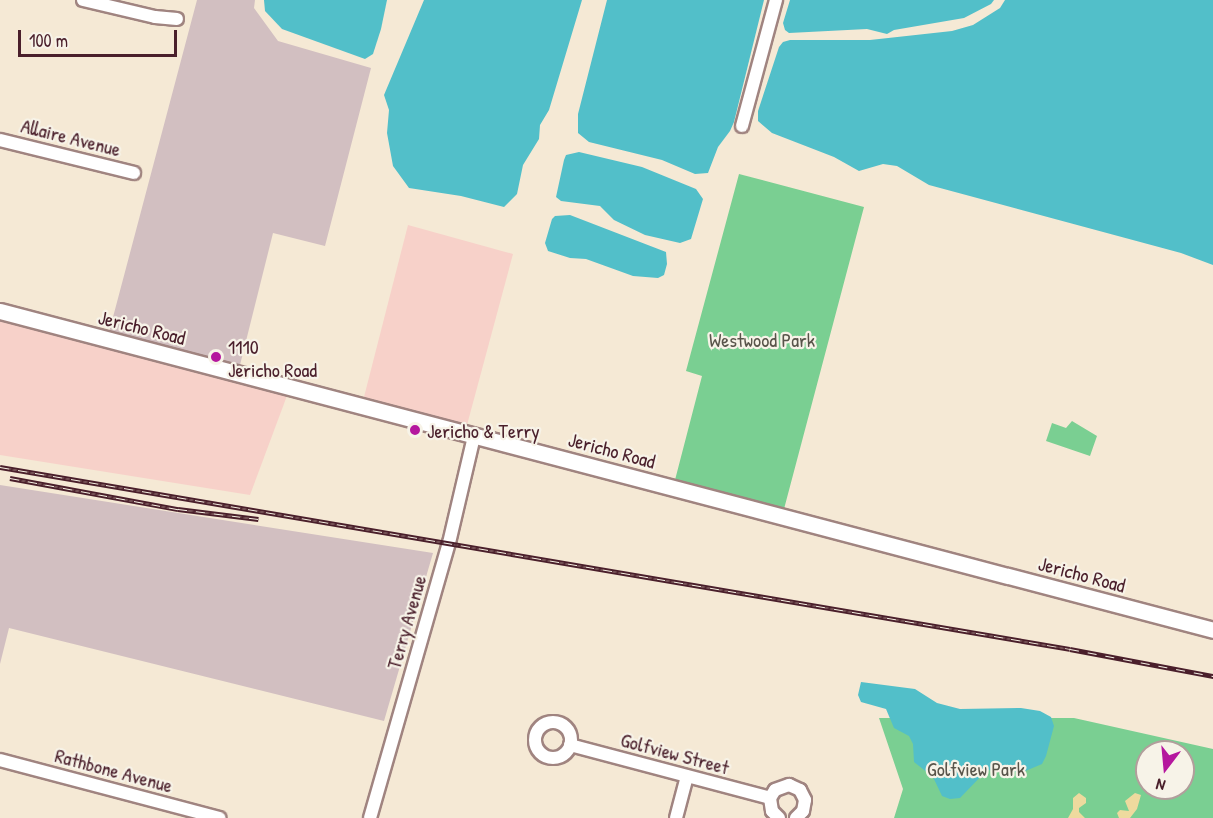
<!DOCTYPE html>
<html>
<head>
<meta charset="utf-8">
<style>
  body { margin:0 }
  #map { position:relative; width:1213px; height:818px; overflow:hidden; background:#f5e9d5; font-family:"Patrick Hand",sans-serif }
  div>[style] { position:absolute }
  .built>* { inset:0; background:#f7d1c9 }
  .industrial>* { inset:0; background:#d2bfc1 }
  .green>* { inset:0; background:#7acf92 }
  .sand>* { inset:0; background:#eeda9e }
  .water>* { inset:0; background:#52bfc9 }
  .roads { filter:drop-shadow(2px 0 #a08480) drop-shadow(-2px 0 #a08480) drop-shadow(0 2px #a08480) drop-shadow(0 -2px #a08480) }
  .minor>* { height:12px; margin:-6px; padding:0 6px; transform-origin:6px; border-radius:6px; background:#fff }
  .minor>.ring { margin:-6px; padding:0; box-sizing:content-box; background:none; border:12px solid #fff; border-radius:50% }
  .major>* { height:15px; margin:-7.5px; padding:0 7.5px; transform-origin:7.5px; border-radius:7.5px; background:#fff }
  .rail>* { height:5px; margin-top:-2.5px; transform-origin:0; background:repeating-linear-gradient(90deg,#f7f3e8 0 9px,#4a1f2b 0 18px); box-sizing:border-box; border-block:2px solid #4a1f2b }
  .dots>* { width:16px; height:16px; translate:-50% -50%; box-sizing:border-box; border:3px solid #f7f3e8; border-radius:50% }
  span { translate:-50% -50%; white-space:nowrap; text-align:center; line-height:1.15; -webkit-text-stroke:4.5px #f7f3e8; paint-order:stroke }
  .street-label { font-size:20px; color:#4a1f2b }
  .park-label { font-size:20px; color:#58544a }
  .poi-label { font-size:20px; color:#4a1f2b }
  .left { translate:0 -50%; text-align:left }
  .north { position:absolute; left:1135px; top:740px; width:60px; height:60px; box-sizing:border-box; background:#f7f3e8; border:2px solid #b29e9c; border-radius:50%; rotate:196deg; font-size:16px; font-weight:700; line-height:24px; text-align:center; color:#4a1f2b }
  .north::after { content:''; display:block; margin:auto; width:21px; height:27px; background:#b5179e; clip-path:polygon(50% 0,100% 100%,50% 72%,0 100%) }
  .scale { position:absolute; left:18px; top:30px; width:159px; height:27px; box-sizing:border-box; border:3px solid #4a1f2b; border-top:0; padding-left:8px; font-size:18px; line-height:21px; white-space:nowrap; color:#4a1f2b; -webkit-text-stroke:4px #f7f3e8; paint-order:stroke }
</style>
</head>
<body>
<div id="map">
  <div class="built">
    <div style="clip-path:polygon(408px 225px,513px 254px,467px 425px,364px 397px)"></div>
    <div style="clip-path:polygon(0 317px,288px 393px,250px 495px,0 455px)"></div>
  </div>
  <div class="industrial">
    <div style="clip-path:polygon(197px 0,255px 0,254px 8px,278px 41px,371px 68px,325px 246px,273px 233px,240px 365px,108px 336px)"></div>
    <div style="clip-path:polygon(0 485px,433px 553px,384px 721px,9px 628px,0 664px)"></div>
  </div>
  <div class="green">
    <div style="clip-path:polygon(739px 174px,864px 207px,784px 509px,675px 480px,702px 376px,686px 371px)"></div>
    <div style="clip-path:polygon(1072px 421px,1097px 436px,1090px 456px,1046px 441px,1052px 423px,1066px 428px)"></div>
    <div style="clip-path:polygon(evenodd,879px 718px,1074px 718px,1213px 749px,1213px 818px,894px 818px,903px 789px,879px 718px,1147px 752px,1183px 752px,1183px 788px,1147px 788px,1147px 752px)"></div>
  </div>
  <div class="sand">
    <div style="clip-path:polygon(1079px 793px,1086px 798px,1086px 803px,1079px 808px,1079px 812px,1085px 818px,1068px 818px,1073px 809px,1073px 798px)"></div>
    <div style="clip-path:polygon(1135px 793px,1141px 795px,1137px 809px,1130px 818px,1119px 818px,1117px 813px,1120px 810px,1129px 811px,1125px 801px)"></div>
  </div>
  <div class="water">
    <div style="clip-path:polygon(264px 0,387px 0,381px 29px,373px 54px,365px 59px,282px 29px,265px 11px)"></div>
    <div style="clip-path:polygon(424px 0,582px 0,549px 110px,540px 125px,539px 139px,523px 165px,517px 194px,504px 207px,461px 196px,409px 188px,393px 166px,387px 133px,389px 110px,384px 95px)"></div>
    <div style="clip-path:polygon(607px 0,764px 0,734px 122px,730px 131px,718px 147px,708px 173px,695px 174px,662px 160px,589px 142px,578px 133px,578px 114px)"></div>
    <div style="clip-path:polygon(790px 0,994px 0,991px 4px,964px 18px,894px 30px,887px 34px,867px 29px,789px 33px,785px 30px,783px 23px)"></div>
    <div style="clip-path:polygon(1005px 0,1213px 0,1213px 265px,1181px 253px,929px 185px,897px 166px,883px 164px,859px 171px,834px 157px,772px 133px,758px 121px,758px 111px,779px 47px,783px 42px,790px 40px,870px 40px,952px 31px,973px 25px,1000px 8px)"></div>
    <div style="clip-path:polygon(579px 152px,642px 167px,696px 189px,703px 199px,691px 239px,680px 243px,645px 235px,614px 220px,600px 206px,561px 201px,556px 197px,564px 160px,566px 155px)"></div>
    <div style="clip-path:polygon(570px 215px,666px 252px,667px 264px,664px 275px,658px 278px,633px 276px,586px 259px,570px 258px,548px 251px,545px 243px,552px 219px,555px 216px)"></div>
    <div style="clip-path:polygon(861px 682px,915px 689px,937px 703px,960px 709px,1021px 708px,1040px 711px,1051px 717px,1054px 726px,1046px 756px,1042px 764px,1023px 772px,987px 770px,960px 798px,950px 799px,942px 796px,933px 777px,914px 762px,913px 744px,909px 736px,894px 728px,886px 709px,861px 702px,858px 695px)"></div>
  </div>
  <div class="roads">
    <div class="minor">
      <div style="left:83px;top:0;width:74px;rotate:13.3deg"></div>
      <div style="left:155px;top:17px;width:22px;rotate:5deg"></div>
      <div style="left:742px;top:126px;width:131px;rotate:-74.9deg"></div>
      <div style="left:0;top:140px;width:138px;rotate:13.8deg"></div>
      <div class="ring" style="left:535px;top:722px;width:24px;height:24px"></div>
      <div style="left:570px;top:745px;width:207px;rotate:14.8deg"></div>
      <div style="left:0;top:760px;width:227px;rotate:14.8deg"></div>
      <div style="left:370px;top:818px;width:286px;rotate:-74deg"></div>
      <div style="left:449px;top:543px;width:110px;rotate:-76.8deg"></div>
      <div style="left:676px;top:818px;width:43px;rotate:-75.3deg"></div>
      <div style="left:779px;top:818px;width:10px;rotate:-135deg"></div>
      <div style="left:772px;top:811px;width:13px;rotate:-99deg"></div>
      <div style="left:770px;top:798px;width:9px;rotate:-58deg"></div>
      <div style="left:775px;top:790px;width:15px;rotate:-20deg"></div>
      <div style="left:789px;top:785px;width:12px;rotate:24deg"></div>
      <div style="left:800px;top:790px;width:11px;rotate:63deg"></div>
      <div style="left:805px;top:800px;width:11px;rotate:100deg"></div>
      <div style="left:803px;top:811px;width:10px;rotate:135deg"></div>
    </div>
    <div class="major">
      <div style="left:0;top:311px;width:1254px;rotate:14.73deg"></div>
    </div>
  </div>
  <div class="rail">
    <div style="left:0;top:467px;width:1085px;rotate:9.65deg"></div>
    <div style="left:1070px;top:649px;width:146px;rotate:10.7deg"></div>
    <div style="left:10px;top:478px;width:171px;rotate:10.5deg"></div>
    <div style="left:178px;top:509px;width:81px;rotate:7.1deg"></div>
  </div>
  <div class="dots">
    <div style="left:216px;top:357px;background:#b5179e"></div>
    <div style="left:415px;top:430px;background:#b5179e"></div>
  </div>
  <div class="street-label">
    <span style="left:71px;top:137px;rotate:14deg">Allaire Avenue</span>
    <span style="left:142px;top:327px;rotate:14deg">Jericho Road</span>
    <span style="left:612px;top:450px;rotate:15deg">Jericho Road</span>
    <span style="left:1082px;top:574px;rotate:15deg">Jericho Road</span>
    <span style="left:406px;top:622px;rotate:-74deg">Terry Avenue</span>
    <span style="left:675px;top:753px;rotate:15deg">Golfview Street</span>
    <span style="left:114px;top:770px;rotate:15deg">Rathbone Avenue</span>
  </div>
  <div class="park-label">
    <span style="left:762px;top:339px">Westwood Park</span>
    <span style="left:976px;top:768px">Golfview Park</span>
  </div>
  <div class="poi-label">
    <span class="left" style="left:228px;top:358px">1110<br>Jericho Road</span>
    <span class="left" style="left:427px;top:430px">Jericho &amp; Terry</span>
  </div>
  <div class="north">N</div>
  <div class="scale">100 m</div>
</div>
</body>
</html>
